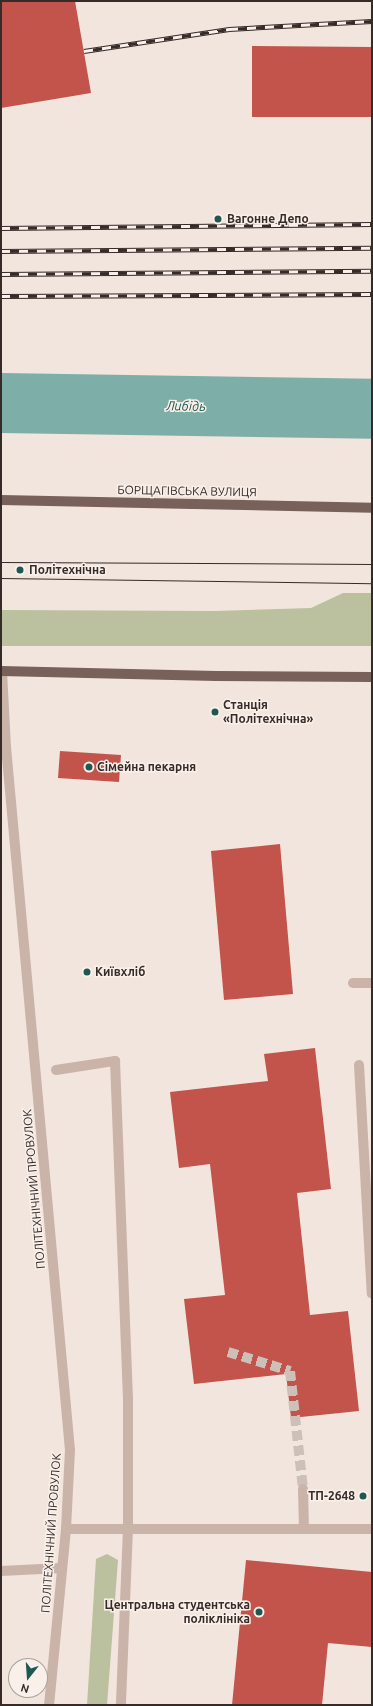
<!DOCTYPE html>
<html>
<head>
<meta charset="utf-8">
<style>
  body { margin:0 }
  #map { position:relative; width:373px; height:1706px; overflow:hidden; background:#f2e5dd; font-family:Ubuntu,sans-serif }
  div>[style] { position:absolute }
  .green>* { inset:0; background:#bbc09e }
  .river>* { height:60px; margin:-30px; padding:0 30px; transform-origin:30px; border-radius:30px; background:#7daea8 }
  .building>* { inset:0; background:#c2544b }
  .minor-tunnel>* { height:10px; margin-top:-5px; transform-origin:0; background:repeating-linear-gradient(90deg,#cdc0b9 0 10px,transparent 0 15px) }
  .minor>* { height:10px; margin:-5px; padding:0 5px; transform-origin:5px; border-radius:5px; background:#cab3a9 }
  .major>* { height:10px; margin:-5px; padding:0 5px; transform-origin:5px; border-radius:5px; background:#78605b }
  .tram>* { height:1px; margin:-0.5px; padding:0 0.5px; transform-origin:0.5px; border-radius:0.5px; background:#372b29 }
  .rail>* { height:4.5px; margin-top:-2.25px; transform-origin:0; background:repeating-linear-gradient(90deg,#f9f0ea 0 9px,#372b29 0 18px); box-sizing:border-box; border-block:1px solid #372b29 }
  .dots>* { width:11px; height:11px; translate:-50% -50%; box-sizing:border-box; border:2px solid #f9f0ea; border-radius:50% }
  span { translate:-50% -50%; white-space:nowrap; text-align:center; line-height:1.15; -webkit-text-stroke:3px #f9f0ea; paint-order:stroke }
  .poi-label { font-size:12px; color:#372b29; font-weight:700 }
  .left { translate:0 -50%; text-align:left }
  .right { translate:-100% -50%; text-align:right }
  .street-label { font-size:12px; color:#372b29 }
  .water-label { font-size:13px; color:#1f5752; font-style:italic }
  .frame { position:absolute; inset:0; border:2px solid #372b29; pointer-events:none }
  .north { position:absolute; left:8px; top:1658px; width:40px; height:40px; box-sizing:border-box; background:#f9f0ea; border:1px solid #aba19d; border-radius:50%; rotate:197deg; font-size:11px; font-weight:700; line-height:16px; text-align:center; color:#372b29 }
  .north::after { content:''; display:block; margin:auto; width:14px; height:18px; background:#1f5752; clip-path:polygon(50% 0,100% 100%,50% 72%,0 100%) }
</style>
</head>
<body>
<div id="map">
  <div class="green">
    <div style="clip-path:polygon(343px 593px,372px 593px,372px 646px,1px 646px,1px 610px,215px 611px,311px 608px)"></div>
    <div style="clip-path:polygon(107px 1554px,118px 1560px,107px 1705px,87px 1705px,96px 1559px)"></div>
  </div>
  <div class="river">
    <div style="left:1px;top:403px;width:371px;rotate:0.9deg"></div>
  </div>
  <div class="building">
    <div style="clip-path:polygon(1px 1px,75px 1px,91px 93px,1px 108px)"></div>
    <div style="clip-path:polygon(252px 46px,372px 47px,372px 117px,252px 117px)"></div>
    <div style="clip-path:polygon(60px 751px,121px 755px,119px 782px,58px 778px)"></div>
    <div style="clip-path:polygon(280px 844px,293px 994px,224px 1000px,211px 851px)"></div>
    <div style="clip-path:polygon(315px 1048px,331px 1189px,297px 1193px,310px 1315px,348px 1311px,359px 1411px,291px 1418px,286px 1374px,194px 1384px,184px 1299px,225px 1295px,210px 1164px,179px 1168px,170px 1092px,268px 1081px,264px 1054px)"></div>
    <div style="clip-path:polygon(246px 1560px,372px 1572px,372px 1647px,328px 1643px,322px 1705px,232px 1705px)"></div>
  </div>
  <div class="minor-tunnel">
    <div style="left:228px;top:1352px;width:65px;rotate:17deg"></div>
    <div style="left:290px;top:1371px;width:119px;rotate:83.7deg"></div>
  </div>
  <div class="minor">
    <div style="left:2px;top:671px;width:76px;rotate:87deg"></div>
    <div style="left:6px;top:747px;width:706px;rotate:84.8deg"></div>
    <div style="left:70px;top:1450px;width:79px;rotate:92.9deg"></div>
    <div style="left:66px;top:1529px;width:177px;rotate:95.5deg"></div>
    <div style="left:353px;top:983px;width:19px"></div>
    <div style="left:359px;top:1065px;width:229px;rotate:86.8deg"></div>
    <div style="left:56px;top:1070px;width:60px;rotate:-8.7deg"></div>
    <div style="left:115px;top:1061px;width:337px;rotate:87.8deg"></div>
    <div style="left:128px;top:1398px;width:130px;rotate:90deg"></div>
    <div style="left:128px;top:1528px;width:177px;rotate:92.3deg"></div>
    <div style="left:303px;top:1489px;width:40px;rotate:88.6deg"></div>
    <div style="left:66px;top:1529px;width:306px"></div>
    <div style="left:1px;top:1571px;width:61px;rotate:-2.8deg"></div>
  </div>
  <div class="major">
    <div style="left:1px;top:500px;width:371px;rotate:1.2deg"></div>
    <div style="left:1px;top:671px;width:215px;rotate:1.3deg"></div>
    <div style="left:216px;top:676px;width:156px;rotate:0.4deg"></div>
  </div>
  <div class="tram">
    <div style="left:1px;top:562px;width:371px;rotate:0.3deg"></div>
    <div style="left:1px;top:578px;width:371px;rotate:0.8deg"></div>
  </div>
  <div class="rail">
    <div style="left:84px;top:51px;width:147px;rotate:-8.6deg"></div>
    <div style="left:229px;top:29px;width:143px;rotate:-3.2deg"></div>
    <div style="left:1px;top:228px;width:371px;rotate:-0.6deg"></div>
    <div style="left:1px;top:251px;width:371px;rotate:-0.5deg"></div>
    <div style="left:1px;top:274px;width:371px;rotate:-0.5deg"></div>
    <div style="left:1px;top:296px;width:371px;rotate:-0.3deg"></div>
  </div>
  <div class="dots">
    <div style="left:218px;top:219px;background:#1f5752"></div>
    <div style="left:20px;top:570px;background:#1f5752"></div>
    <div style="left:215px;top:712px;background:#1f5752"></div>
    <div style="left:89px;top:767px;background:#1f5752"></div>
    <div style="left:87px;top:972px;background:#1f5752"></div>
    <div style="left:363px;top:1496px;background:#1f5752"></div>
    <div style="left:259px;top:1612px;background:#1f5752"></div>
  </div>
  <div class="poi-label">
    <span class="left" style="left:227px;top:219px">Вагонне Депо</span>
    <span class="left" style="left:29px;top:570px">Політехнічна</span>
    <span class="left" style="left:223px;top:712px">Станція<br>«Політехнічна»</span>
    <span class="left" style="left:97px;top:767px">Сімейна пекарня</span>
    <span class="left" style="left:95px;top:972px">Київхліб</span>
    <span class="right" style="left:355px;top:1496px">ТП-2648</span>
    <span class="right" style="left:250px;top:1612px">Центральна студентська<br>поліклініка</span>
  </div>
  <div class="street-label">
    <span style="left:187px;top:491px;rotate:1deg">БОРЩАГІВСЬКА ВУЛИЦЯ</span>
    <span style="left:34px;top:1189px;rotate:-95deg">ПОЛІТЕХНІЧНИЙ ПРОВУЛОК</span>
    <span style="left:51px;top:1533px;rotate:-86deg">ПОЛІТЕХНІЧНИЙ ПРОВУЛОК</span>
  </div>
  <div class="water-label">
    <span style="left:186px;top:406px;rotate:1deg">Либідь</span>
  </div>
  <div class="frame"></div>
  <div class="north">N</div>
</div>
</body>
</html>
